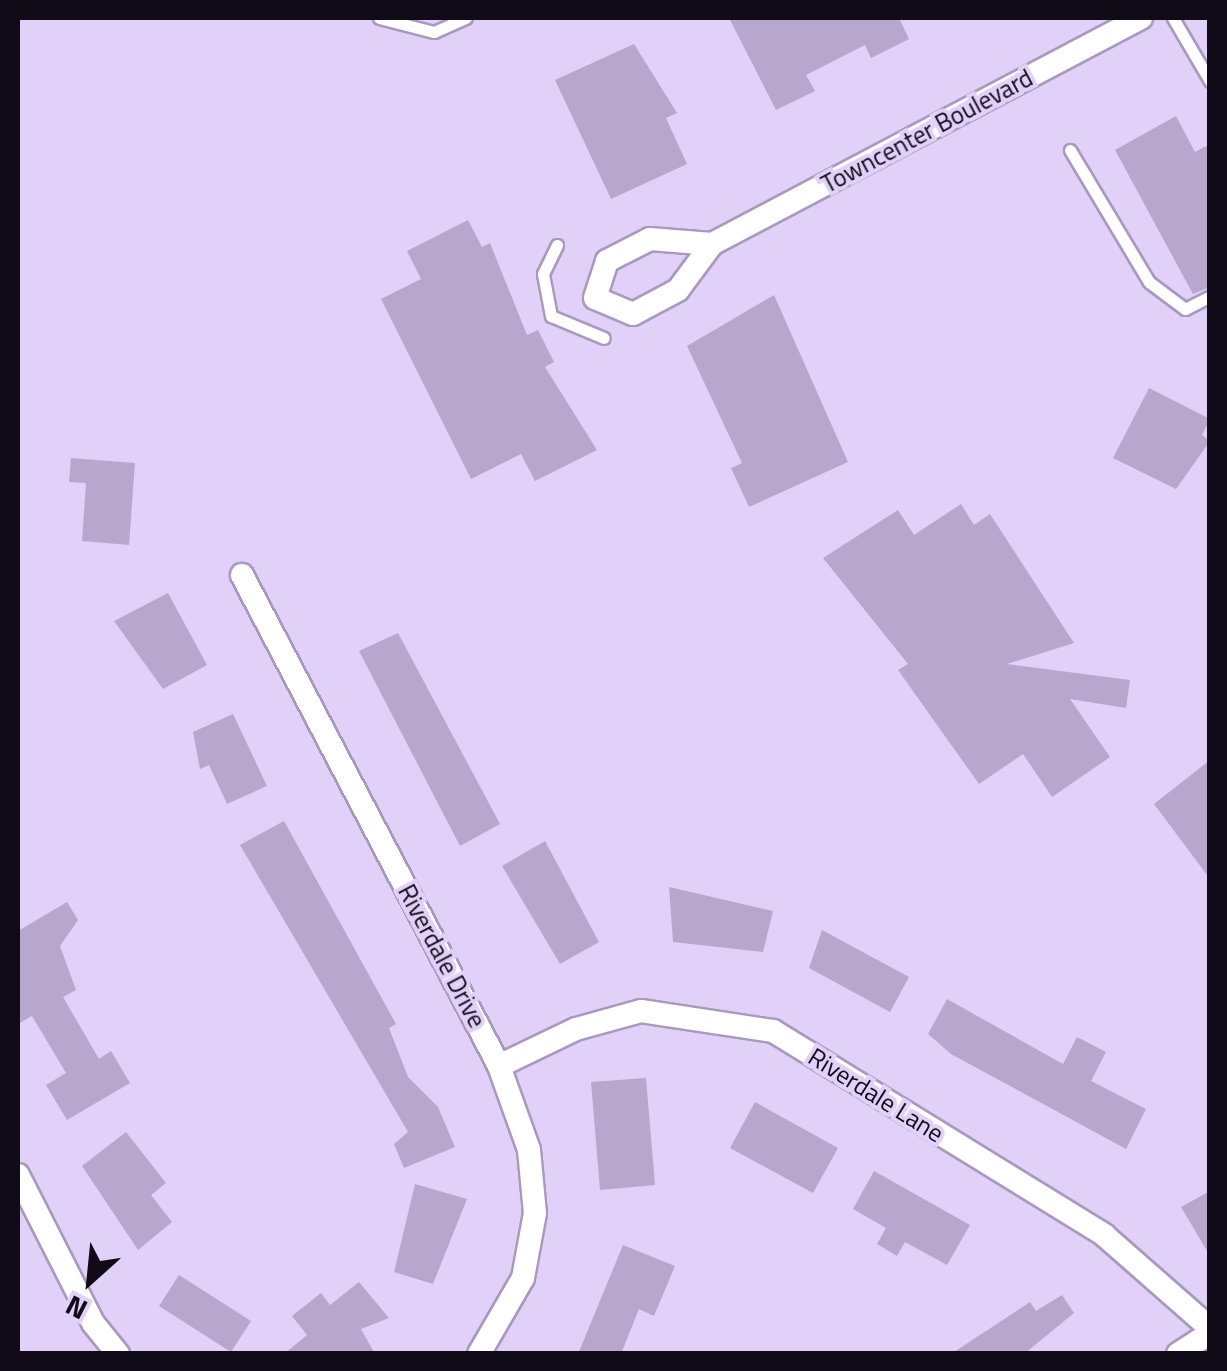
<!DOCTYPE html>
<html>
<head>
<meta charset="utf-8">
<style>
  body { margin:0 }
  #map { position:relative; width:1227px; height:1371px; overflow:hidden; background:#e1d0f8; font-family:"Titillium Web",sans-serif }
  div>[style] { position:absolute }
  .building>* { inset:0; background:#b7a7cd }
  .roads { filter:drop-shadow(2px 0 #a999bf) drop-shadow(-2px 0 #a999bf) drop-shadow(0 2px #a999bf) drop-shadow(0 -2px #a999bf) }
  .lane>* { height:11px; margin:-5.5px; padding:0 5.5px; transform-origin:5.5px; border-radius:5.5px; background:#fff }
  .street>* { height:22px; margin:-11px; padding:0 11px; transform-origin:11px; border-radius:11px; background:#fff }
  span { translate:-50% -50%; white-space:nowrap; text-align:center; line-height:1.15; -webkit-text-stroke:8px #e1d0f8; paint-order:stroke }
  .street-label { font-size:25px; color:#110b18 }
  .frame { position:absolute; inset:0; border:20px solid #110b18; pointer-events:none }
  .north { position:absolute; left:40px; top:1231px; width:100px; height:100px; -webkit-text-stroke:8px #e1d0f8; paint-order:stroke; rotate:207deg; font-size:28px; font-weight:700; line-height:40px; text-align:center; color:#110b18 }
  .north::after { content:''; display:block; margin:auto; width:35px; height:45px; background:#110b18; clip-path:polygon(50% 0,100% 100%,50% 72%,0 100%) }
</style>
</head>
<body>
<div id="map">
  <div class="building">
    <div style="clip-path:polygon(729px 18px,899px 18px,909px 39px,871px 58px,865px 45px,806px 75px,815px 91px,776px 110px)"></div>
    <div style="clip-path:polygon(634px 44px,677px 113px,666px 118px,687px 164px,611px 199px,555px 80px)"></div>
    <div style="clip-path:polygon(1176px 116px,1195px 152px,1210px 144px,1210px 287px,1193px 294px,1115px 150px)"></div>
    <div style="clip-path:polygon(468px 220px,482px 247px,490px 243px,527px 335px,538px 330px,554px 362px,545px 367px,597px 450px,535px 481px,521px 454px,471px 479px,381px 299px,421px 279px,407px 251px)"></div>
    <div style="clip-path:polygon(774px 295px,848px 462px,749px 507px,731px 468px,742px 463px,687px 346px)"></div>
    <div style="clip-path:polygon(1149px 388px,1210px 419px,1202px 435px,1210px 441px,1176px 489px,1113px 458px)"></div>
    <div style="clip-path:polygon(71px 458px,135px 463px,129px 545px,82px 541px,86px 483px,69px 482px)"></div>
    <div style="clip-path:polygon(961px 504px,974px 525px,990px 514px,1074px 643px,1007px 664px,1130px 680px,1126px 708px,1070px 699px,1110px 757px,1052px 797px,1023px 754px,979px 784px,898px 670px,908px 664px,823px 558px,898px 510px,914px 535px)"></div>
    <div style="clip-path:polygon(168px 593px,207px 665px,163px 689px,114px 621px)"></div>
    <div style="clip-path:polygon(398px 633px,500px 824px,460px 846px,359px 651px)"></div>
    <div style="clip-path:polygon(233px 714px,267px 786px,227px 804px,209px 765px,200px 769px,193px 732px)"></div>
    <div style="clip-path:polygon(1210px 760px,1210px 879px,1154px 804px)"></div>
    <div style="clip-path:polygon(284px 821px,396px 1024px,389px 1028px,408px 1077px,438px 1107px,455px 1147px,404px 1168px,394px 1144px,408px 1132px,240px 845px)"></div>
    <div style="clip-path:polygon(545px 841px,599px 942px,560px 964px,502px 866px)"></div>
    <div style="clip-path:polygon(669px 887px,773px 911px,763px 952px,673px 942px)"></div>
    <div style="clip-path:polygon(67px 902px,78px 920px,60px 946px,76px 990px,63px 997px,99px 1059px,111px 1051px,130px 1083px,67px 1120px,46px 1085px,66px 1073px,32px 1016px,18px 1024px,18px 931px)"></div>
    <div style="clip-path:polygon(822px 930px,909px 977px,890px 1012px,809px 968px)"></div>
    <div style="clip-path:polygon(947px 999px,1063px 1064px,1077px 1037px,1106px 1052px,1091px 1081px,1146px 1109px,1126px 1149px,951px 1054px,928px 1034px)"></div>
    <div style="clip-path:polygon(646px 1078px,655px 1185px,600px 1190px,591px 1082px)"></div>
    <div style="clip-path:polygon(755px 1102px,838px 1148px,813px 1193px,730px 1148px)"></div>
    <div style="clip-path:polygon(126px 1132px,166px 1183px,151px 1195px,172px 1222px,138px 1250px,82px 1166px)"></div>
    <div style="clip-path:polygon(874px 1171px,970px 1225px,947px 1265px,905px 1242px,897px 1256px,877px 1244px,886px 1228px,853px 1209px)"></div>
    <div style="clip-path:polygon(415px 1184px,467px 1199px,433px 1284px,394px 1272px)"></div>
    <div style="clip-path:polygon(1210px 1191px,1210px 1256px,1181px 1207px)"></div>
    <div style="clip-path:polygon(623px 1245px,675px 1266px,654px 1316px,639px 1309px,621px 1354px,578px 1354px)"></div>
    <div style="clip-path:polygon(179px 1275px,251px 1321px,231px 1352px,159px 1306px)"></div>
    <div style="clip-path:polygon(359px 1282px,389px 1318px,361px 1329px,375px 1354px,284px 1354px,307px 1335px,292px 1316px,321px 1293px,330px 1305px)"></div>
    <div style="clip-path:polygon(1062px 1295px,1074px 1313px,1024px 1354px,951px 1354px,1030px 1302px,1036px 1311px)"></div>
  </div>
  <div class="roads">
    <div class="lane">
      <div style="left:379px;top:18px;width:57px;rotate:14.3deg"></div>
      <div style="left:434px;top:32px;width:35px;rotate:-24deg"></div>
      <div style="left:1173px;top:18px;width:73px;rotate:59.6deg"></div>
      <div style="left:1070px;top:150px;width:154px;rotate:59.1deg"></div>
      <div style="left:1149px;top:282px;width:45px;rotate:36.9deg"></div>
      <div style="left:1185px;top:309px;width:28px;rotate:-27deg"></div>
      <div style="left:557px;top:245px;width:32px;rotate:116deg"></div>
      <div style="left:543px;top:274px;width:43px;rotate:79.2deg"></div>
      <div style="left:551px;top:316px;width:57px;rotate:22.5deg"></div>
    </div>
    <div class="street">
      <div style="left:650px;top:239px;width:62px;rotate:4.6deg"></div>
      <div style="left:712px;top:244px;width:57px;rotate:126.5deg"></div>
      <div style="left:678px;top:290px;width:51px;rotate:151.9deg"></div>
      <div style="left:633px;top:314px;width:41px;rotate:-157.2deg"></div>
      <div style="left:595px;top:298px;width:39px;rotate:-72deg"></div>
      <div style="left:607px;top:261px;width:48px;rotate:-27.1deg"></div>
      <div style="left:712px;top:244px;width:485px;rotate:-27.8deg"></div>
      <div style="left:242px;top:575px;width:554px;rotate:62.37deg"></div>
      <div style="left:499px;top:1066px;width:89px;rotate:70.3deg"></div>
      <div style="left:529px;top:1150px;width:63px;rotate:84.6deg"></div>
      <div style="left:535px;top:1213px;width:66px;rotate:100.5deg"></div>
      <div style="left:523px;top:1278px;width:88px;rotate:120.1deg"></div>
      <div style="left:499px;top:1066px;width:85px;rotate:-25.7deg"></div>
      <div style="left:576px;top:1029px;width:67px;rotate:-15.5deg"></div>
      <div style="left:641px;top:1011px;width:134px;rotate:8.6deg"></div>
      <div style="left:773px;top:1031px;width:389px;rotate:31.6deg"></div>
      <div style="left:1104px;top:1235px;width:141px;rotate:41.3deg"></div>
      <div style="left:18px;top:1175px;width:166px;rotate:63.1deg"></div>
      <div style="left:93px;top:1323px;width:40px;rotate:51deg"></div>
      <div style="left:1178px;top:1354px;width:38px;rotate:-33deg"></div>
    </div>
  </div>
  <div class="street-label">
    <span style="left:927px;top:131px;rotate:-28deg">Towncenter Boulevard</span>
    <span style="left:442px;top:956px;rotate:62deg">Riverdale Drive</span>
    <span style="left:876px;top:1095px;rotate:32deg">Riverdale Lane</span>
  </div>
  <div class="frame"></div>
  <div class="north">N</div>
</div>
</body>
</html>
